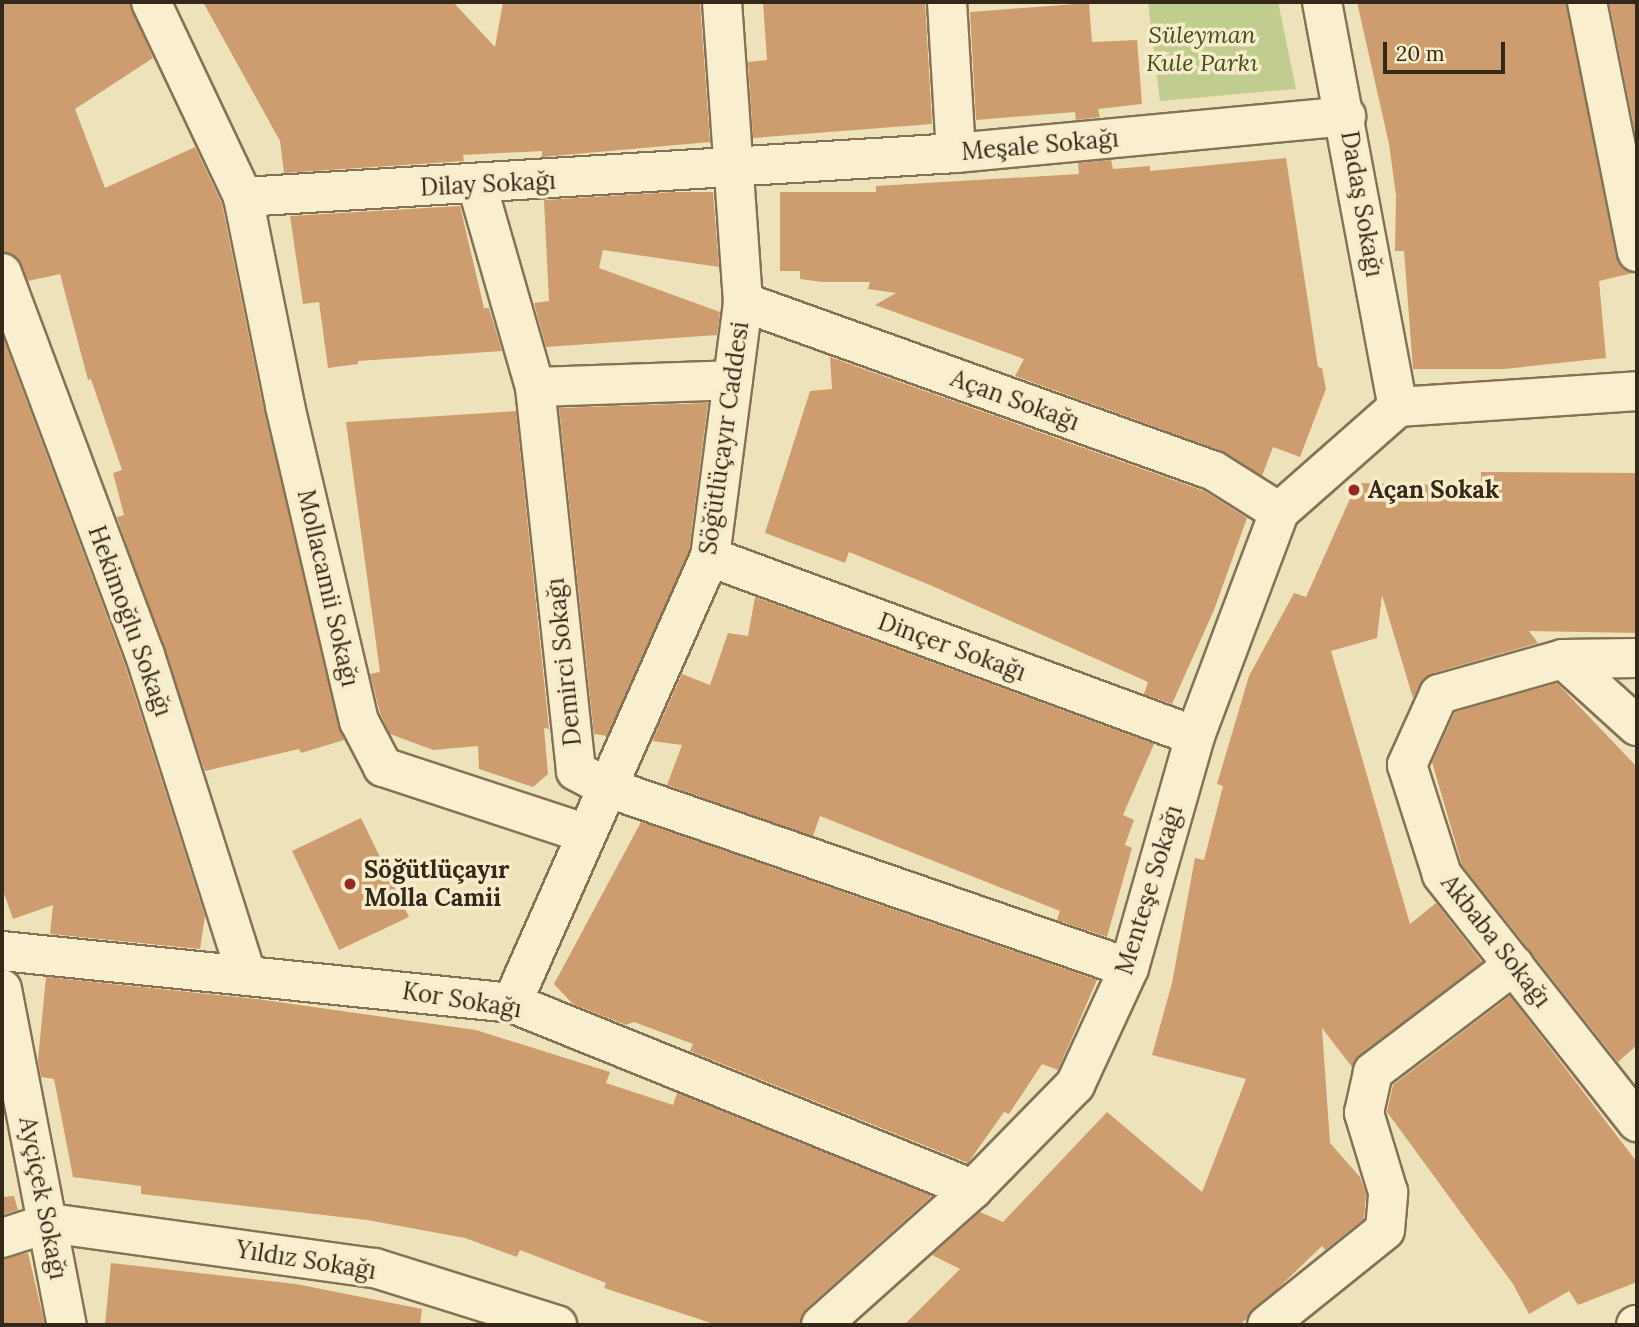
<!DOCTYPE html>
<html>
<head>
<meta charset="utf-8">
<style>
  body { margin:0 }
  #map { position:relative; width:1639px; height:1327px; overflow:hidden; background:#eee2bb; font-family:Lora,serif }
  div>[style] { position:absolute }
  .green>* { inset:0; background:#c1cc8f }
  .building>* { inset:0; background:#ce9d6f }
  .roads { filter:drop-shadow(2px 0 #857255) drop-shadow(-2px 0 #857255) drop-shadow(0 2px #857255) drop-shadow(0 -2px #857255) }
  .minor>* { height:38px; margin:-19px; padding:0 19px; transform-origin:19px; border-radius:19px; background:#f9efce }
  .tertiary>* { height:38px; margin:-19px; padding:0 19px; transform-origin:19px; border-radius:19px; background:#f9efce }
  .dots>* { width:19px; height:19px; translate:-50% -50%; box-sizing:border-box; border:4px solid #f6ecca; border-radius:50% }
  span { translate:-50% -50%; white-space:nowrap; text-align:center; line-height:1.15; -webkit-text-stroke:7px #f6ecca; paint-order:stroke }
  .park-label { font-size:24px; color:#425120; font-style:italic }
  .street-label { font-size:24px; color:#34281a }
  .poi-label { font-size:24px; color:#34281a; font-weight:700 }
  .left { translate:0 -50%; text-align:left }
  .frame { position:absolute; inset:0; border:4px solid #34281a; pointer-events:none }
  .scale { position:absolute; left:1383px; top:42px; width:122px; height:32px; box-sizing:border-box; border:4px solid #34281a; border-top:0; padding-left:9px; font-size:21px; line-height:24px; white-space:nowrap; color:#34281a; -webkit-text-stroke:5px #f6ecca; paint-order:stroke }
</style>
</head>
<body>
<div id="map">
  <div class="green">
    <div style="clip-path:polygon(1148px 2px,1278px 2px,1296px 89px,1160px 101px)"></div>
  </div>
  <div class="building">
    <div style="clip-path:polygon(2px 2px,129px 2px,153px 58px,75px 109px,105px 188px,195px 147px,222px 204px,264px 411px,344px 740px,301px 753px,299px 749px,205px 771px,117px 517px,124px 515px,113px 473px,122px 470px,91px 379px,88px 380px,60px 274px,28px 281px,16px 257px,2px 252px)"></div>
    <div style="clip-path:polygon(203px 2px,453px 2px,495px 47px,503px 2px,700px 2px,710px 142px,542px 157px,542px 151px,463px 155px,464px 161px,284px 173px,280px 141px)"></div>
    <div style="clip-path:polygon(763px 2px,925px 2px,932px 124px,753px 138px,748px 62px,767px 60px)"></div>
    <div style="clip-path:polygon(1357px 2px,1566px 2px,1616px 256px,1621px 267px,1633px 273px,1599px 281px,1606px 358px,1504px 369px,1413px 369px,1404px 251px,1395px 251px,1396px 195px,1389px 144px)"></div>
    <div style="clip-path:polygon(1609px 2px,1637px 2px,1637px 142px)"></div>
    <div style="clip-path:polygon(1089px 3px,1092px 42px,1137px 40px,1142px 104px,1098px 109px,1100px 117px,1076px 120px,1075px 112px,976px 120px,970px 12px)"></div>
    <div style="clip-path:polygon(1286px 158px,1318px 367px,1322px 368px,1326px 389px,1300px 457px,1273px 447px,1262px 476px,1222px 451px,1015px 376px,1024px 359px,875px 305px,896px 293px,868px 289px,870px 282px,823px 282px,800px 279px,800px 271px,780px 271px,780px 192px,876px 192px,876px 186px,1079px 174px,1078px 163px,1111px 160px,1113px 169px,1150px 166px,1150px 171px)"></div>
    <div style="clip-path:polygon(674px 192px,713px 192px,719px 267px,603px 250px,599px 268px,720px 312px,717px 335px,546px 347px,534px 303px,549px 301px,544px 200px)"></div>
    <div style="clip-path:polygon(460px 206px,484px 308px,489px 308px,502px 351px,358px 361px,358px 364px,328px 368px,319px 302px,303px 304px,290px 216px)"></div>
    <div style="clip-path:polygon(2px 335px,124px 662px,205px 916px,200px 949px,50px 934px,53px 905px,13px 919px,2px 888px)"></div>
    <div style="clip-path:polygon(830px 357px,1204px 491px,1247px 518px,1214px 610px,1172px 704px,1144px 694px,1148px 682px,930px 585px,849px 552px,845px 563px,765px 533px,810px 391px,832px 389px)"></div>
    <div style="clip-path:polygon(708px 403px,689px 551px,607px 736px,594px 734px,559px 408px)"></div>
    <div style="clip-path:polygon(516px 411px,549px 729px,544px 728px,548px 774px,533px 787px,479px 769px,478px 746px,433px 750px,390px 734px,380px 713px,370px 674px,380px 672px,346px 422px)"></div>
    <div style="clip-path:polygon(1481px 472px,1637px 473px,1637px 633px,1529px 631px,1538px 643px,1433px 673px,1424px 678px,1413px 698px,1382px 595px,1377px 638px,1331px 651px,1410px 924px,1436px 903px,1482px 962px,1360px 1055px,1352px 1067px,1322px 1028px,1330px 1143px,1360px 1177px,1366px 1194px,1364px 1219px,1325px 1250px,1322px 1246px,1240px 1325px,904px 1325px,960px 1269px,932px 1255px,980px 1212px,1003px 1222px,1107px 1112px,1202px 1192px,1246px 1079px,1152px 1055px,1172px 983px,1195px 858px,1204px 860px,1223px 786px,1217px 784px,1249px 676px,1294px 593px,1306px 597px,1357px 483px,1481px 486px)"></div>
    <div style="clip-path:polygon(755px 597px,1154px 744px,1123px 815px,1134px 820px,1125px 845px,1132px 848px,1107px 937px,1057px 920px,1060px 911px,820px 816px,813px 836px,667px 785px,682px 745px,652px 741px,682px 674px,710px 685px,728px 633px,748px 636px)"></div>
    <div style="clip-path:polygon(1557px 683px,1637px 767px,1637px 1045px,1618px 1062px,1462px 865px,1432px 762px,1455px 712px)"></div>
    <div style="clip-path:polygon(361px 818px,409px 917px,339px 950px,292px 851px)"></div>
    <div style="clip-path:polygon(641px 822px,1097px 980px,1058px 1070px,1042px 1064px,1009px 1114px,1004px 1112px,968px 1163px,690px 1051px,693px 1044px,634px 1022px,626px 1025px,573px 1004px,554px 984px)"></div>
    <div style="clip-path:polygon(46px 977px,257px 999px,476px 1030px,610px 1072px,606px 1083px,673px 1105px,677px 1093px,932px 1196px,806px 1309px,800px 1325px,717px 1325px,604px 1288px,606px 1283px,520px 1250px,517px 1257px,465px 1238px,367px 1220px,141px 1194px,141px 1186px,73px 1177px,54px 1079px,41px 1077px,38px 1060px)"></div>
    <div style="clip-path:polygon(1510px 996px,1637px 1162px,1637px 1282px,1578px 1305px,1569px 1291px,1529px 1314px,1513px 1284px,1387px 1112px,1393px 1085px)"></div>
    <div style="clip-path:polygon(14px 1196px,18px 1210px,2px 1215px,2px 1197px)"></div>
    <div style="clip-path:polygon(28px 1253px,45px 1325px,2px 1325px,2px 1259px)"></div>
    <div style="clip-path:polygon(111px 1263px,296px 1284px,422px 1309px,420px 1325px,105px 1325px)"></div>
  </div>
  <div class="roads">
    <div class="minor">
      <div style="left:151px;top:2px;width:216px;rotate:64.7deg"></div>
      <div style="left:243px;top:197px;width:213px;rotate:78.6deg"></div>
      <div style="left:285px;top:406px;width:324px;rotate:76.8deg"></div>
      <div style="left:359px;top:721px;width:52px;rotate:62.4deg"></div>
      <div style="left:383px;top:767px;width:212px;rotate:18.2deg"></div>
      <div style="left:947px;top:2px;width:151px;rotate:86.6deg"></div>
      <div style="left:1322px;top:2px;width:412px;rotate:79.4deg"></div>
      <div style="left:1587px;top:2px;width:255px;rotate:78.7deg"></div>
      <div style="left:477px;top:185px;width:210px;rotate:74deg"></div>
      <div style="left:535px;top:387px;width:386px;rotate:83.9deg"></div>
      <div style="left:576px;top:771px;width:34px;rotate:28deg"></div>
      <div style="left:606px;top:787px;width:553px;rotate:19.09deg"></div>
      <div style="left:243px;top:197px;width:714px;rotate:-3.53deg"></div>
      <div style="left:956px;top:153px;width:392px;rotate:-5.4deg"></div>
      <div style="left:2px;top:273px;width:408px;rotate:69.5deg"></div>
      <div style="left:145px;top:655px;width:334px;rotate:72.4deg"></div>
      <div style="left:743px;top:302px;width:500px;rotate:19.74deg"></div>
      <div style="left:1214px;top:471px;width:77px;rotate:32.2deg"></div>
      <div style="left:535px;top:387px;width:198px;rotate:-2deg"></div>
      <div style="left:1398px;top:407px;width:240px;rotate:-3.8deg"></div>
      <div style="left:710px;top:557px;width:517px;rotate:20.26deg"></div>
      <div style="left:1637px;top:658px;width:74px;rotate:179.2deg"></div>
      <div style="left:1563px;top:659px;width:129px;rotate:164.2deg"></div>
      <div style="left:1439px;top:694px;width:78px;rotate:114.3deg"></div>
      <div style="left:1407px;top:765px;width:115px;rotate:72.3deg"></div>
      <div style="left:1442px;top:875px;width:315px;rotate:51.7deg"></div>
      <div style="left:1563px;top:659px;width:100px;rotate:42.2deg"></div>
      <div style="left:2px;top:951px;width:513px;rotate:5.82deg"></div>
      <div style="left:512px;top:1003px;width:497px;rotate:22deg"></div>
      <div style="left:2px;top:989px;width:342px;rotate:79.1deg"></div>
      <div style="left:2px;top:1238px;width:49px;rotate:-17.7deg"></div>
      <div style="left:49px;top:1223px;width:329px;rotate:7.9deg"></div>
      <div style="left:375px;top:1268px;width:191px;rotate:17.4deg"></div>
      <div style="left:821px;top:1325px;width:204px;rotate:-41.8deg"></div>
      <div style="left:973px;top:1189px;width:146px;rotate:-45.6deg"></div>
      <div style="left:1075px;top:1085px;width:129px;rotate:-65.2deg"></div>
      <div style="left:1129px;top:968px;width:241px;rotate:-74.1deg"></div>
      <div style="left:1195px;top:736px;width:239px;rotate:-69.4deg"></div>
      <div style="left:1279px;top:512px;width:159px;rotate:-41.4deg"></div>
      <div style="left:1267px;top:1325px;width:151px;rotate:-38.8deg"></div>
      <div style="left:1385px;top:1230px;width:38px;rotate:-85deg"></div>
      <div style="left:1388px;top:1192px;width:83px;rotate:-106.9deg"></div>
      <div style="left:1364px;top:1113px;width:42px;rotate:-77.6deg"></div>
      <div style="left:1373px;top:1072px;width:177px;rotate:-37.2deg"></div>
    </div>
    <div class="tertiary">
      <div style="left:512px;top:1003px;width:488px;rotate:-66.1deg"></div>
      <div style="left:710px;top:557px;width:257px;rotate:-82.6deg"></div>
      <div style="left:743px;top:302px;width:301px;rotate:-94deg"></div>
      <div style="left:1636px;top:1325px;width:1px"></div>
    </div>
  </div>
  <div class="dots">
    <div style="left:1354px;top:490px;background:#962a23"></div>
    <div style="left:350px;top:884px;background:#962a23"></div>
  </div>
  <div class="park-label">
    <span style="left:1202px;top:49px">Süleyman<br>Kule Parkı</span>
  </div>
  <div class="street-label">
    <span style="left:1040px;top:145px;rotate:-5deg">Meşale Sokağı</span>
    <span style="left:488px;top:184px;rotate:-3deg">Dilay Sokağı</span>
    <span style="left:1362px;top:204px;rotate:80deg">Dadaş Sokağı</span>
    <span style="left:1015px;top:400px;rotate:20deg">Açan Sokağı</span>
    <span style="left:724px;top:438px;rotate:-82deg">Söğütlüçayır Caddesi</span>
    <span style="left:328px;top:588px;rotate:77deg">Mollacamii Sokağı</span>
    <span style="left:130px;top:621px;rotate:70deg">Hekimoğlu Sokağı</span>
    <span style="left:952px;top:647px;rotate:20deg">Dinçer Sokağı</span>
    <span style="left:564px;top:662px;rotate:-96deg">Demirci Sokağı</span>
    <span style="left:1149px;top:890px;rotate:-73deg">Menteşe Sokağı</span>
    <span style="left:1496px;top:941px;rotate:52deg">Akbaba Sokağı</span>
    <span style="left:462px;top:1000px;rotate:9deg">Kor Sokağı</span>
    <span style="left:43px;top:1198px;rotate:79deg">Ayçiçek Sokağı</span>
    <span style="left:306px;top:1260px;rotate:9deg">Yıldız Sokağı</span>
  </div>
  <div class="poi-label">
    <span class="left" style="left:1368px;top:490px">Açan Sokak</span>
    <span class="left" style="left:364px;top:884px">Söğütlüçayır<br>Molla Camii</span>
  </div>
  <div class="frame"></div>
  <div class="scale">20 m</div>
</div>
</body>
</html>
